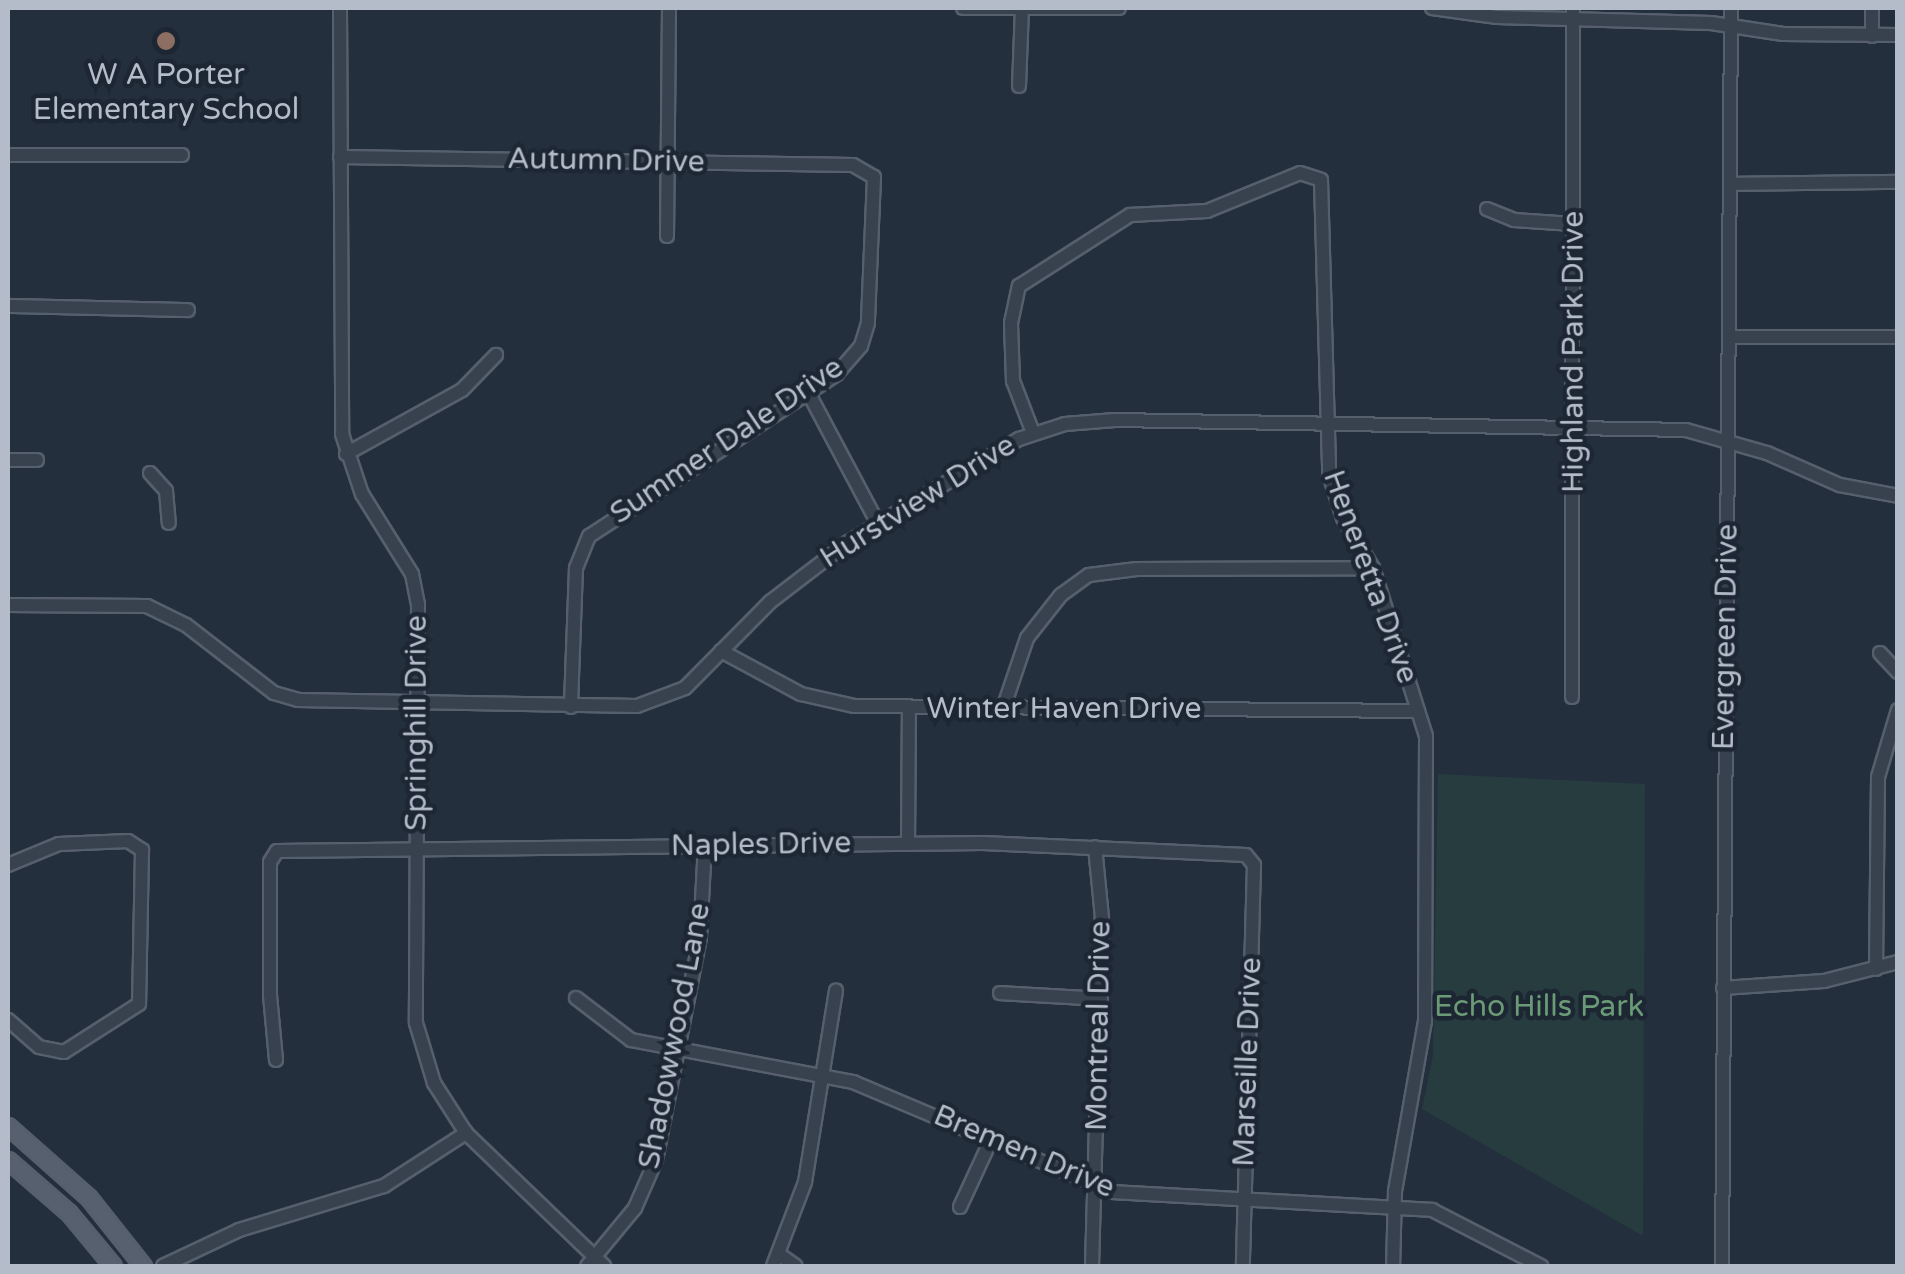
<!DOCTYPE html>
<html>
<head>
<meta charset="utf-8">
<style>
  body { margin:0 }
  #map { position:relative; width:1905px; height:1274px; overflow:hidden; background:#242f3e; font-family:"Varela Round",sans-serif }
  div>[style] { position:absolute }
  .green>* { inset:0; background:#263c3f }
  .roads { filter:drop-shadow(2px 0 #565f6c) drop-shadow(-2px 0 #565f6c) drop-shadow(0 2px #565f6c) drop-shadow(0 -2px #565f6c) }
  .minor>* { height:12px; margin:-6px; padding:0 6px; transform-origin:6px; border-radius:6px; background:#38414e }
  .major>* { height:15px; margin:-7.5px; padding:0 7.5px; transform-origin:7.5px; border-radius:7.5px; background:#56606e }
  .dots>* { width:28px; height:28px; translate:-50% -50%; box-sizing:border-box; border:5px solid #1d2633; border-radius:50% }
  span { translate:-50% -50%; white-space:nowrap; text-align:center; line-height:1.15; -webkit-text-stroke:9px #1d2633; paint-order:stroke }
  .poi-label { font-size:30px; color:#b4bcc9 }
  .street-label { font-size:30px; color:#b4bcc9 }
  .park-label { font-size:30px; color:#6b9a76 }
  .frame { position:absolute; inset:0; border:10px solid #b4bcc9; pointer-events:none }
</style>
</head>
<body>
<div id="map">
  <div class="green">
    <div style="clip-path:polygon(1438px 774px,1645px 784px,1643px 1236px,1422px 1109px,1433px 1055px)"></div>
  </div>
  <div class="roads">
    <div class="minor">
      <div style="left:340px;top:8px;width:426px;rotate:89.7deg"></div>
      <div style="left:342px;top:434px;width:63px;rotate:71.6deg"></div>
      <div style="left:362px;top:494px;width:94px;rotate:58deg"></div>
      <div style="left:412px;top:574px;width:31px;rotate:79deg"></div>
      <div style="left:418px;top:604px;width:419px;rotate:90.3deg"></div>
      <div style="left:416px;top:1023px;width:63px;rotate:73.3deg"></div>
      <div style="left:434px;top:1083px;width:59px;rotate:57.4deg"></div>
      <div style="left:466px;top:1133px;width:192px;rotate:43.9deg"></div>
      <div style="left:963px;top:8px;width:156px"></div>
      <div style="left:1432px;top:8px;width:66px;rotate:7.9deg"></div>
      <div style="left:1497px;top:17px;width:214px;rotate:1.6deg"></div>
      <div style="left:1711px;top:23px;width:73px;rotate:8.7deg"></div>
      <div style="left:1783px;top:34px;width:115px;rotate:0.5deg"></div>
      <div style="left:1872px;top:8px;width:28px;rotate:90deg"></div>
      <div style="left:1019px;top:86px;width:78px;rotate:-87.8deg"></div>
      <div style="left:8px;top:155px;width:174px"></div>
      <div style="left:340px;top:157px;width:513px;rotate:0.89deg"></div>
      <div style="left:853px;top:165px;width:24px;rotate:30deg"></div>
      <div style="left:874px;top:177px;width:146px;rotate:92.4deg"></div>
      <div style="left:868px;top:323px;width:24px;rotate:107deg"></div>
      <div style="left:861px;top:346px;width:37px;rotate:131deg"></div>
      <div style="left:837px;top:374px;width:296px;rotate:146.8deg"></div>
      <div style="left:589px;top:536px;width:35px;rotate:112deg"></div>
      <div style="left:576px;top:568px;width:139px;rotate:92.1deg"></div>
      <div style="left:1730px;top:184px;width:168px;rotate:-0.7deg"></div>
      <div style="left:1487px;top:209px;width:29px;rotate:22deg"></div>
      <div style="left:1514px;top:220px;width:59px;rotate:3.9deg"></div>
      <div style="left:667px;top:236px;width:228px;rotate:-89.5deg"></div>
      <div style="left:8px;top:306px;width:180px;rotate:1.3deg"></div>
      <div style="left:1729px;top:337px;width:169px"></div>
      <div style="left:809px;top:394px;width:147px;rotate:62deg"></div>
      <div style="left:1033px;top:433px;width:56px;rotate:-111deg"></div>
      <div style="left:1013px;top:381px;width:58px;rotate:-92deg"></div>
      <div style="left:1011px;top:323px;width:38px;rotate:-78deg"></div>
      <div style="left:1019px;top:286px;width:132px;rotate:-32.6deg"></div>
      <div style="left:1130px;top:215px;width:77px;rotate:-3deg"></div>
      <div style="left:1207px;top:211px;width:100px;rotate:-22.2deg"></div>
      <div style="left:1300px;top:173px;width:22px;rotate:18deg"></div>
      <div style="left:1321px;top:180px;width:294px;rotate:88.4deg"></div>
      <div style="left:1329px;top:474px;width:46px;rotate:72.3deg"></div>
      <div style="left:1343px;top:518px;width:58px;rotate:59deg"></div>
      <div style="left:1373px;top:568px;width:176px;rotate:72.5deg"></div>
      <div style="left:1426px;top:736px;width:285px;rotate:90.2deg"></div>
      <div style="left:1425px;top:1021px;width:174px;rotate:100deg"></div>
      <div style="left:1395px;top:1192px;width:74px;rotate:91.5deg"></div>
      <div style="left:346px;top:454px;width:132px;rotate:-28.9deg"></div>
      <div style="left:462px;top:390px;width:49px;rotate:-45.8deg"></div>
      <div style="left:8px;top:460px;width:29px"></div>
      <div style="left:150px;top:473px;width:24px;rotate:48deg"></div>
      <div style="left:166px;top:491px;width:32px;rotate:85deg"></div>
      <div style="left:8px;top:605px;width:139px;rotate:0.4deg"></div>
      <div style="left:147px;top:606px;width:43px;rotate:26deg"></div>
      <div style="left:186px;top:625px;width:111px;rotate:37.7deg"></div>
      <div style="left:274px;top:693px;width:25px;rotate:16deg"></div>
      <div style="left:298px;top:700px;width:339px;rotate:1deg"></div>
      <div style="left:637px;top:706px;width:51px;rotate:-20.6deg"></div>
      <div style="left:685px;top:688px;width:121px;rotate:-45.3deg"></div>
      <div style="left:770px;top:602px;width:97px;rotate:-37.5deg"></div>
      <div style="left:847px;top:543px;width:201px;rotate:-31.2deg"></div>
      <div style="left:1019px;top:439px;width:48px;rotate:-18.1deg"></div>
      <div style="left:1065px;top:424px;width:50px;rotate:-4.6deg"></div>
      <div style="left:1115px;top:420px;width:571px;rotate:1deg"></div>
      <div style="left:1686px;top:430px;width:84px;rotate:15.9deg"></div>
      <div style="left:1767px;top:453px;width:80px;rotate:23.7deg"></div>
      <div style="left:1840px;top:485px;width:59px;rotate:10.7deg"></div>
      <div style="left:721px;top:651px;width:91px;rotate:28.3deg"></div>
      <div style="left:801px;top:694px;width:54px;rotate:12.8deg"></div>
      <div style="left:854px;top:706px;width:564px;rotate:0.51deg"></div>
      <div style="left:1880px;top:653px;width:26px;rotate:47deg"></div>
      <div style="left:1572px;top:697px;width:689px;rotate:-89.92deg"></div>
      <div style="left:1003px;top:709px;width:75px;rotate:-71.3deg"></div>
      <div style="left:1027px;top:638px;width:55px;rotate:-51.7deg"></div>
      <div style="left:1061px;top:595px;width:34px;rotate:-36deg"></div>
      <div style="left:1089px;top:575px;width:48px;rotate:-7.1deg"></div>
      <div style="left:1137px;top:569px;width:236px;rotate:-0.2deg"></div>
      <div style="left:908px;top:844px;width:136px;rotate:-89.6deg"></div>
      <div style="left:8px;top:865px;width:55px;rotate:-22.4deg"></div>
      <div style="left:59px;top:844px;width:69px;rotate:-2.5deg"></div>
      <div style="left:128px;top:841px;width:17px;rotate:33deg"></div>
      <div style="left:142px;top:850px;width:154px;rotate:91.1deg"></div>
      <div style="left:139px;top:1004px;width:89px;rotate:147.4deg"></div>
      <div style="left:64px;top:1052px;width:25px;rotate:-169deg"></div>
      <div style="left:39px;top:1047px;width:41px;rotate:-138.9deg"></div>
      <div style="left:1876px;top:969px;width:192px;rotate:-89.4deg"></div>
      <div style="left:1878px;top:777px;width:70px;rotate:-73.4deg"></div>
      <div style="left:1723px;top:988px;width:101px;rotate:-4deg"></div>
      <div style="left:1824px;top:981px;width:76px;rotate:-14.4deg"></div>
      <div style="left:1000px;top:993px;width:101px;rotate:3.4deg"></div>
      <div style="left:576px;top:998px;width:69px;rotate:37.4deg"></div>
      <div style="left:631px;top:1040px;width:226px;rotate:10.7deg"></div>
      <div style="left:853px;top:1082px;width:282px;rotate:22.9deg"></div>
      <div style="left:1113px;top:1192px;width:320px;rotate:3.2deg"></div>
      <div style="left:1432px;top:1210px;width:123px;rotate:27.2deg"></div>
      <div style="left:276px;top:1060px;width:65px;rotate:-95.3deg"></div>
      <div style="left:270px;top:995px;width:133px;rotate:-90deg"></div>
      <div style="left:270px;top:862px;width:13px;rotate:-58deg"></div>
      <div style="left:277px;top:851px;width:706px;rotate:-0.65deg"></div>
      <div style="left:983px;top:843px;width:263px;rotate:2.6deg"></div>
      <div style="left:1246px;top:855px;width:13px;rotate:51deg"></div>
      <div style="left:1254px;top:865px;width:401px;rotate:91.6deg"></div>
      <div style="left:960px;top:1207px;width:74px;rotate:-65.2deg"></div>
      <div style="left:780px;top:1255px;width:19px;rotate:35deg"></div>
      <div style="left:163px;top:1266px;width:84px;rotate:-25.3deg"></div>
      <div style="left:239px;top:1230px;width:152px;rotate:-16.9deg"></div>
      <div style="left:384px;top:1186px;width:98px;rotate:-32.9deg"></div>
      <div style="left:587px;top:1266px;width:75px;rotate:-50.4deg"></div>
      <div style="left:635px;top:1208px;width:52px;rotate:-66.4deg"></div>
      <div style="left:656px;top:1160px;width:227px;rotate:-78.8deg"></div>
      <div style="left:700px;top:937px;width:91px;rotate:-86.9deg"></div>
      <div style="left:773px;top:1266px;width:90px;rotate:-69.1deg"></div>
      <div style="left:805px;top:1182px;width:194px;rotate:-80.8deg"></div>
      <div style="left:1092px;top:1266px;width:348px;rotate:-88.4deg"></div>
      <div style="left:1102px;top:918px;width:71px;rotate:-95.6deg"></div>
      <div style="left:1722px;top:1266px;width:1258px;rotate:-89.59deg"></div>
    </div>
    <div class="major">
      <div style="left:8px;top:1126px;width:108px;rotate:41.6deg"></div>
      <div style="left:89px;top:1198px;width:87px;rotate:51.5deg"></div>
      <div style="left:8px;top:1160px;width:81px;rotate:41deg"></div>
      <div style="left:69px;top:1213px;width:69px;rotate:50.3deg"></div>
    </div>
  </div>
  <div class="dots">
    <div style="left:166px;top:41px;background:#8d6e63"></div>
  </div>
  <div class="poi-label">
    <span style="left:166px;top:92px">W A Porter<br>Elementary School</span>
  </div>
  <div class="street-label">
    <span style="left:606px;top:161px;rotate:1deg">Autumn Drive</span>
    <span style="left:1574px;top:352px;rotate:-90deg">Highland Park Drive</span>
    <span style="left:727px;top:441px;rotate:-34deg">Summer Dale Drive</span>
    <span style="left:918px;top:502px;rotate:-32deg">Hurstview Drive</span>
    <span style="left:1370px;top:577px;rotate:70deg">Heneretta Drive</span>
    <span style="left:1726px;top:637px;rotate:-89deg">Evergreen Drive</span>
    <span style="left:1064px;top:709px">Winter Haven Drive</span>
    <span style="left:417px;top:723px;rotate:-90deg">Springhill Drive</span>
    <span style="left:761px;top:845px;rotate:-1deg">Naples Drive</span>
    <span style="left:1099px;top:1026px;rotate:-89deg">Montreal Drive</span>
    <span style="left:675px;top:1036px;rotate:-79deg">Shadowwood Lane</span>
    <span style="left:1248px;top:1062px;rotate:-88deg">Marseille Drive</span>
    <span style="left:1024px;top:1152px;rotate:23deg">Bremen Drive</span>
  </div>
  <div class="park-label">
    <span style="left:1539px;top:1007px">Echo Hills Park</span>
  </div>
  <div class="frame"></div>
</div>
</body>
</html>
